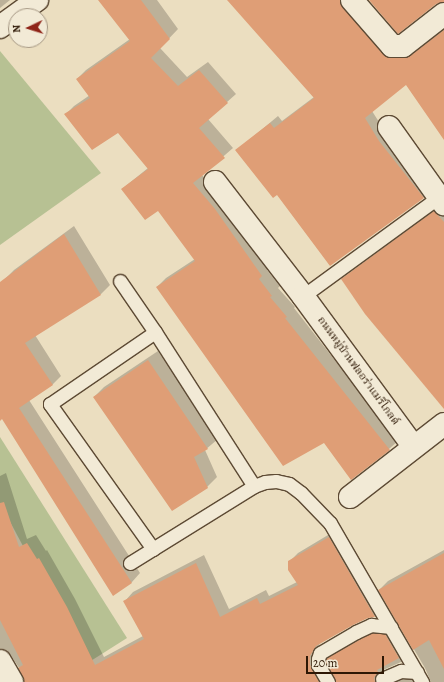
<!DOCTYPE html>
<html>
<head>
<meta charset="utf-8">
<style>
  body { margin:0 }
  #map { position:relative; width:444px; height:682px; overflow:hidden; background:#ebdec0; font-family:Alegreya,"Noto Serif Thai",serif }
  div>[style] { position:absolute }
  .green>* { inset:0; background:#b7c193 }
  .shadow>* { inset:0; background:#0003 }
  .building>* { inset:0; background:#df9e76 }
  .roads { filter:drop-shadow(1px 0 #5d4a34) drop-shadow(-1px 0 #5d4a34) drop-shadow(0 1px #5d4a34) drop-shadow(0 -1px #5d4a34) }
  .service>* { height:13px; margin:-6.5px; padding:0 6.5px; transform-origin:6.5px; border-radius:6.5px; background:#f2ead6 }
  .minor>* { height:22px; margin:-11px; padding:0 11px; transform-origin:11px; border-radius:11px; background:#f2ead6 }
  span { translate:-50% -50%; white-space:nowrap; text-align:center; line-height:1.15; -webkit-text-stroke:3.5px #f2ead6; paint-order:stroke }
  .street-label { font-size:11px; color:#2e1805 }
  .north { position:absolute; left:8px; top:8px; width:40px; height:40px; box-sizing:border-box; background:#f2ead6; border:1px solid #a49682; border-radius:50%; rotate:266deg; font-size:11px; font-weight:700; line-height:16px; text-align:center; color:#2e1805 }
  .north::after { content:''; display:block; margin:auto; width:14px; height:18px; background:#8f2418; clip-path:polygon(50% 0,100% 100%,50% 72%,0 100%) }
  .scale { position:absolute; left:306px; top:656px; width:78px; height:18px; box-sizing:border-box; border:2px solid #2e1805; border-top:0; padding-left:5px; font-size:12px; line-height:14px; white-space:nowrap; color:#2e1805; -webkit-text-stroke:3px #f2ead6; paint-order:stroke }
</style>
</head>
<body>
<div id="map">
  <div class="green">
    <div style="clip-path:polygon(0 51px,101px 173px,0 245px)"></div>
    <div style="clip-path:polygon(0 437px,127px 638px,86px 664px,0 503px)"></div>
  </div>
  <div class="shadow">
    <div style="clip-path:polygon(0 0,10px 0,0 8px)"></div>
    <div style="clip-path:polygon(99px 0,157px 0,178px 29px,160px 48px,187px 77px,208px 62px,236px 94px,208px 119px,233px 148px,202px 175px,224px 200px,271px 267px,267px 270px,280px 286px,278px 288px,295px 307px,294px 308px,398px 441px,389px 449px,324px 441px,157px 287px,166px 278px,195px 259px,158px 209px,122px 189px,148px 168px,119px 131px,65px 115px,74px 106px,90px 95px,77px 79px,86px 70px,130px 39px)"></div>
    <div style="clip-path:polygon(230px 0,350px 0,411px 51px,419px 49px,444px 29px,444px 138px,406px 84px,372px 111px,386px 133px,431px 190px,424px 197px,330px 265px,277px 194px,237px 150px,278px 116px,282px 121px,314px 97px)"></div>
    <div style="clip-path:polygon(441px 205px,444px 209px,444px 391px,342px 279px)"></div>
    <div style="clip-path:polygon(74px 226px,110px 285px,101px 294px,35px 335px,61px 376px,52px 385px,29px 400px,140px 573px,132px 582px,113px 594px,0 414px,0 284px,14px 270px)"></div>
    <div style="clip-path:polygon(158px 351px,218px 439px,205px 450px,217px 477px,207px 487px,94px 397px,104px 387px)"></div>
    <div style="clip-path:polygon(6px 473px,27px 539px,36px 535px,46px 551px,47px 550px,75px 599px,104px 657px,143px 636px,125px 601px,133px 592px,204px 555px,229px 609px,266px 590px,269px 596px,297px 582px,289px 562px,298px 553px,338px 529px,383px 608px,375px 616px,367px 617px,320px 642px,318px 649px,319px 660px,332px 680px,336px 681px,328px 659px,336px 650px,382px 625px,410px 654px,401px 662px,383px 670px,385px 677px,412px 671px,431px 682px,425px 668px,379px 590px,388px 581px,444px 550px,444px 682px,25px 682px,24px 675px,7px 650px,0 648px,0 476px)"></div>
  </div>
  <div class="building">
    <div style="clip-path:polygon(98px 0,141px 0,170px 39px,151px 58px,178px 86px,199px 70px,228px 103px,199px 128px,225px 158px,193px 183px,215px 209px,262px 276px,259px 279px,272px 296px,270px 297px,287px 317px,285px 318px,390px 450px,351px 480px,324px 443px,283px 466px,156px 287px,195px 261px,158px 211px,145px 220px,121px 189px,148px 169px,118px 133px,92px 150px,64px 114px,90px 98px,76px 79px,130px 41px)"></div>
    <div style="clip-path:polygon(227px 0,340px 0,343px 8px,383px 54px,392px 58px,403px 58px,410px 56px,444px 30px,444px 140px,406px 85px,365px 118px,379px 141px,424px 198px,330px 266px,277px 195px,273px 198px,235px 150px,270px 123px,274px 128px,314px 98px)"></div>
    <div style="clip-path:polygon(369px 0,444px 0,444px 2px,436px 4px,398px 34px)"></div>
    <div style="clip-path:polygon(434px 211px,444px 222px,444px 409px,365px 314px,341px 279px)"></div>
    <div style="clip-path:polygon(64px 234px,101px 295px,25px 343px,53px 385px,19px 408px,132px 583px,113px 596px,2px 419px,0 421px,0 282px)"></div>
    <div style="clip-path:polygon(148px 360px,208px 449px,194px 457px,208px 488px,172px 511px,93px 397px)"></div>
    <div style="clip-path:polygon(4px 502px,19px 547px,27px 543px,37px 559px,39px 558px,67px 607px,95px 665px,144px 639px,123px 601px,196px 563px,220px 617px,257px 598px,260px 604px,298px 585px,288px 570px,288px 561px,329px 537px,375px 617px,368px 618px,353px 625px,316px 646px,310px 656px,310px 665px,319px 682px,24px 682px,18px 668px,23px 665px,0 620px,0 503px)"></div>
    <div style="clip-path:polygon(444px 553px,444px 669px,429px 640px,413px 650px,378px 590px)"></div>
    <div style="clip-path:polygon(372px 633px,385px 634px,399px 658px,377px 670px,378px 672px,374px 678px,375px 682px,336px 682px,326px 663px,327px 658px)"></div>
  </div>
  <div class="roads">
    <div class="service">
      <div style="left:120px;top:281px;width:62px;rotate:55.5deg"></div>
      <div style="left:155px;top:332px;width:183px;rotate:57.3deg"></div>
      <div style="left:303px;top:296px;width:168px;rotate:-36.1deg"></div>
      <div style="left:153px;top:549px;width:178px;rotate:-125.4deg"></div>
      <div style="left:50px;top:404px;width:127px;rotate:-34.4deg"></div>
      <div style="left:130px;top:563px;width:146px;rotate:-31.8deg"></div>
      <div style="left:254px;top:486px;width:12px;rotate:-20deg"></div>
      <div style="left:265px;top:482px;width:11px;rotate:-5deg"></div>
      <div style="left:276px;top:481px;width:13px;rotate:13deg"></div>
      <div style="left:289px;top:484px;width:15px;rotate:37deg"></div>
      <div style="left:301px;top:493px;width:42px;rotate:46deg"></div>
      <div style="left:330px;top:523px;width:184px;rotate:59.9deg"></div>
      <div style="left:382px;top:679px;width:21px;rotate:-23deg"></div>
      <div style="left:401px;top:671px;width:16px;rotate:4deg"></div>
      <div style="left:328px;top:682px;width:20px;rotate:-120deg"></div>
      <div style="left:318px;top:665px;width:6px;rotate:-90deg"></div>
      <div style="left:318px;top:659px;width:6px;rotate:-72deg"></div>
      <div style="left:320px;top:653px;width:42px;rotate:-30.3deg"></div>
      <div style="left:356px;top:632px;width:17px;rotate:-25deg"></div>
      <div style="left:371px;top:625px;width:20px;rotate:6deg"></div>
    </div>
    <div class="minor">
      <div style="left:352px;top:0;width:61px;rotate:49deg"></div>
      <div style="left:392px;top:46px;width:11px"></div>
      <div style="left:403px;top:46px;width:52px;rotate:-38deg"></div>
      <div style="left:0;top:27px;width:46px;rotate:-36.1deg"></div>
      <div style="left:389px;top:127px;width:95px;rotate:54.5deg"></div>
      <div style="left:215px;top:182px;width:144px;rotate:52.3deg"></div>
      <div style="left:303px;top:296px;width:186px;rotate:53.7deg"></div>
      <div style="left:350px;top:497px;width:119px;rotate:-37.8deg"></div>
      <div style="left:0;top:661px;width:24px;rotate:60deg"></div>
    </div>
  </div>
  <div class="street-label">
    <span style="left:358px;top:371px;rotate:54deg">ถนนหมู่บ้านฟลอร่าแมรีโกลด์</span>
  </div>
  <div class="north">N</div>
  <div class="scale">20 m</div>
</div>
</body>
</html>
